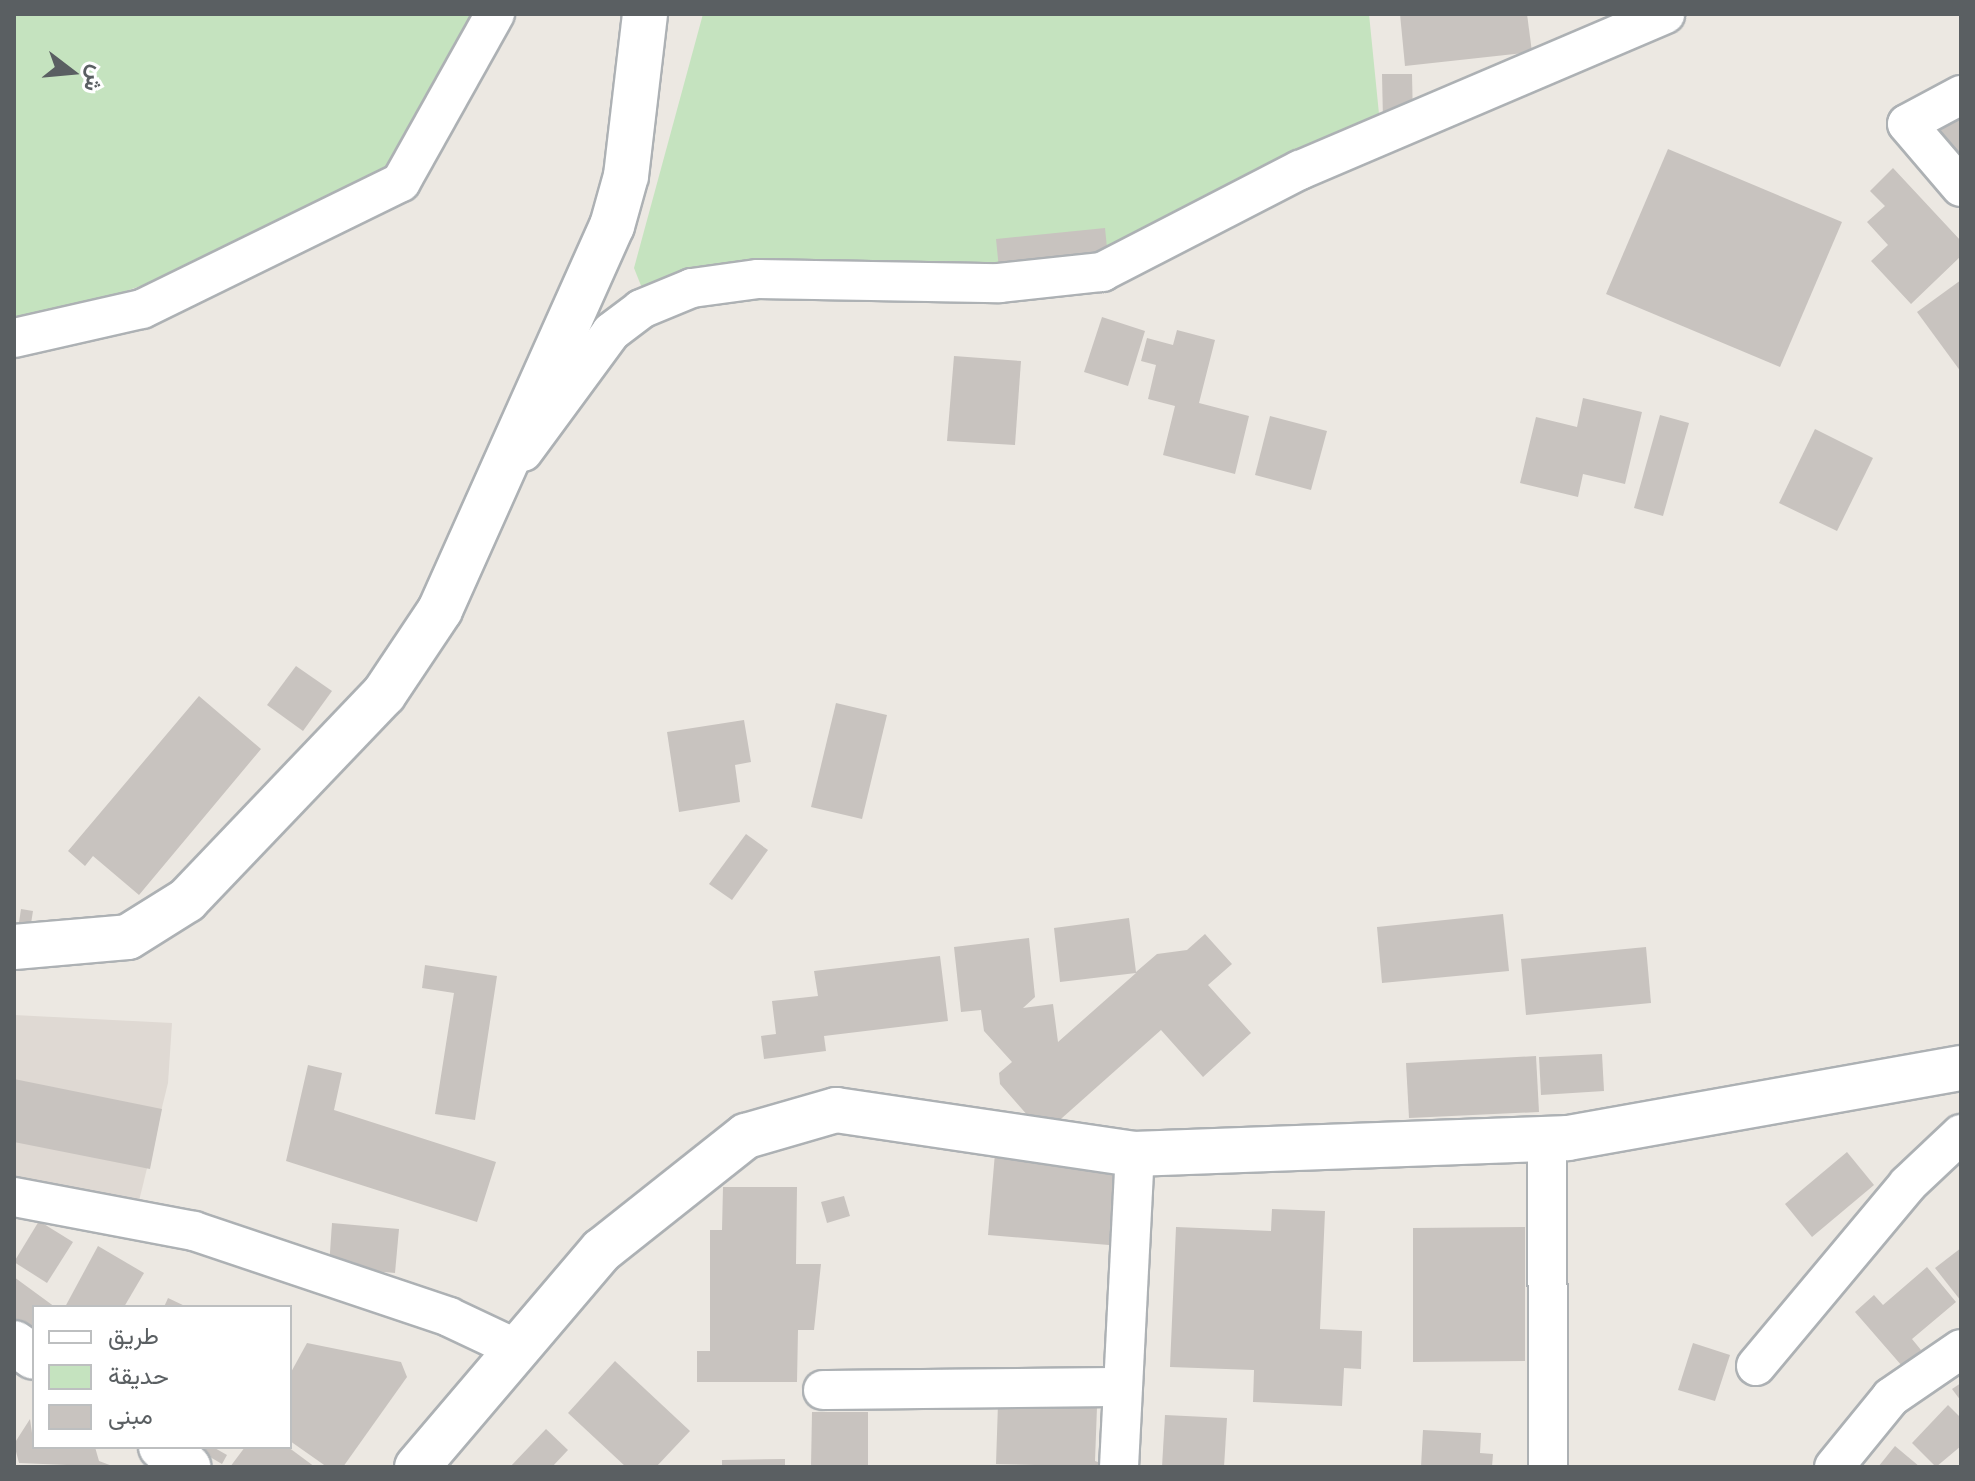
<!DOCTYPE html>
<html>
<head>
<meta charset="utf-8">
<style>
  body { margin:0 }
  #map { position:relative; width:1975px; height:1481px; overflow:hidden; background:#ece8e2; font-family:Manrope,Vazirmatn,sans-serif }
  div>[style] { position:absolute }
  .education>* { inset:0; background:#dfd9d3 }
  .green>* { inset:0; background:#c5e3bf }
  .building>* { inset:0; background:#c8c3bf }
  .roads { filter:drop-shadow(2px 0 #adb1b4) drop-shadow(-2px 0 #adb1b4) drop-shadow(0 2px #adb1b4) drop-shadow(0 -2px #adb1b4) }
  .minor>* { height:38px; margin:-19px; padding:0 19px; transform-origin:19px; border-radius:19px; background:#fff }
  .tertiary>* { height:44px; margin:-22px; padding:0 22px; transform-origin:22px; border-radius:22px; background:#fff }
  .secondary>* { height:44px; margin:-22px; padding:0 22px; transform-origin:22px; border-radius:22px; background:#fff }
  span { translate:-50% -50%; white-space:nowrap; text-align:center; line-height:1.15; -webkit-text-stroke:6px #fff; paint-order:stroke }
  .frame { position:absolute; inset:0; border:16px solid #5a5f62; pointer-events:none }
  .legend { position:absolute; left:32px; top:1305px; width:260px; height:144px; box-sizing:border-box; background:#fff; border:2px solid #bdbfc0; margin:0; padding:10px 14px; list-style:none; font-size:24px; color:#5a5f62 }
  .legend li { display:flex; align-items:center; gap:16px; height:40px }
  .legend b { width:40px; border:2px solid #bdbfc0 }
  .north { position:absolute; left:32px; top:32px; width:80px; height:80px; -webkit-text-stroke:6px #fff; paint-order:stroke; rotate:106deg; font-size:22px; font-weight:700; line-height:32px; text-align:center; color:#5a5f62 }
  .north::after { content:''; display:block; margin:auto; width:28px; height:36px; background:#5a5f62; clip-path:polygon(50% 0,100% 100%,50% 72%,0 100%) }
</style>
</head>
<body>
<div id="map">
  <div class="education">
    <div style="clip-path:polygon(14px 1015px,172px 1023px,168px 1083px,138px 1205px,14px 1183px)"></div>
  </div>
  <div class="green">
    <div style="clip-path:polygon(14px 14px,483px 14px,431px 155px,164px 278px,14px 329px)"></div>
    <div style="clip-path:polygon(703px 14px,1369px 14px,1381px 134px,1092px 267px,651px 311px,634px 268px)"></div>
  </div>
  <div class="building">
    <div style="clip-path:polygon(1400px 14px,1527px 14px,1532px 52px,1405px 66px)"></div>
    <div style="clip-path:polygon(1382px 74px,1412px 74px,1413px 120px,1383px 121px)"></div>
    <div style="clip-path:polygon(1961px 96px,1961px 159px,1931px 121px)"></div>
    <div style="clip-path:polygon(1668px 149px,1842px 222px,1780px 367px,1606px 294px)"></div>
    <div style="clip-path:polygon(1893px 168px,1961px 241px,1961px 256px,1911px 304px,1871px 261px,1888px 245px,1867px 222px,1885px 206px,1870px 191px)"></div>
    <div style="clip-path:polygon(1105px 228px,1110px 278px,1001px 289px,996px 239px)"></div>
    <div style="clip-path:polygon(1961px 280px,1961px 372px,1917px 312px)"></div>
    <div style="clip-path:polygon(1102px 317px,1145px 331px,1128px 386px,1084px 372px)"></div>
    <div style="clip-path:polygon(1177px 330px,1215px 340px,1199px 403px,1249px 416px,1235px 474px,1163px 455px,1175px 406px,1148px 399px,1156px 365px,1141px 361px,1147px 338px,1173px 345px)"></div>
    <div style="clip-path:polygon(954px 356px,1021px 361px,1015px 445px,947px 441px)"></div>
    <div style="clip-path:polygon(1583px 398px,1642px 412px,1625px 484px,1583px 474px,1578px 497px,1520px 483px,1536px 417px,1577px 427px)"></div>
    <div style="clip-path:polygon(1660px 415px,1689px 423px,1663px 516px,1634px 508px)"></div>
    <div style="clip-path:polygon(1270px 416px,1327px 431px,1311px 490px,1255px 475px)"></div>
    <div style="clip-path:polygon(1815px 429px,1873px 458px,1837px 531px,1779px 503px)"></div>
    <div style="clip-path:polygon(296px 666px,332px 691px,303px 731px,267px 705px)"></div>
    <div style="clip-path:polygon(199px 696px,261px 749px,139px 895px,93px 856px,85px 866px,68px 851px)"></div>
    <div style="clip-path:polygon(836px 703px,887px 715px,862px 819px,811px 807px)"></div>
    <div style="clip-path:polygon(744px 720px,751px 762px,735px 765px,740px 802px,679px 812px,667px 732px)"></div>
    <div style="clip-path:polygon(746px 834px,768px 850px,732px 900px,709px 884px)"></div>
    <div style="clip-path:polygon(21px 909px,33px 911px,30px 930px,18px 929px)"></div>
    <div style="clip-path:polygon(1503px 914px,1509px 971px,1382px 983px,1377px 927px)"></div>
    <div style="clip-path:polygon(1129px 918px,1136px 972px,1157px 954px,1187px 950px,1205px 934px,1232px 964px,1208px 985px,1251px 1033px,1203px 1077px,1161px 1030px,1044px 1134px,1000px 1084px,999px 1073px,1012px 1062px,984px 1031px,981px 1010px,961px 1012px,954px 947px,1029px 938px,1035px 997px,1023px 1008px,1053px 1004px,1058px 1042px,1136px 973px,1060px 982px,1054px 928px)"></div>
    <div style="clip-path:polygon(1646px 947px,1651px 1003px,1526px 1015px,1521px 959px)"></div>
    <div style="clip-path:polygon(940px 956px,948px 1021px,824px 1036px,826px 1051px,764px 1059px,761px 1036px,776px 1034px,772px 1001px,818px 996px,814px 971px)"></div>
    <div style="clip-path:polygon(425px 965px,497px 976px,475px 1120px,435px 1114px,454px 993px,422px 988px)"></div>
    <div style="clip-path:polygon(1602px 1054px,1604px 1091px,1541px 1095px,1539px 1057px)"></div>
    <div style="clip-path:polygon(1536px 1056px,1539px 1112px,1409px 1118px,1406px 1063px)"></div>
    <div style="clip-path:polygon(308px 1065px,342px 1073px,334px 1110px,496px 1162px,477px 1222px,286px 1161px)"></div>
    <div style="clip-path:polygon(14px 1079px,162px 1109px,150px 1169px,14px 1142px)"></div>
    <div style="clip-path:polygon(1847px 1152px,1874px 1185px,1812px 1237px,1785px 1204px)"></div>
    <div style="clip-path:polygon(995px 1153px,1116px 1163px,1109px 1245px,988px 1235px)"></div>
    <div style="clip-path:polygon(723px 1187px,797px 1187px,796px 1264px,821px 1264px,814px 1330px,798px 1330px,797px 1382px,697px 1382px,697px 1351px,710px 1351px,710px 1230px,722px 1230px)"></div>
    <div style="clip-path:polygon(844px 1196px,850px 1216px,827px 1223px,821px 1202px)"></div>
    <div style="clip-path:polygon(1272px 1209px,1325px 1211px,1320px 1329px,1362px 1331px,1361px 1369px,1344px 1368px,1342px 1406px,1253px 1402px,1254px 1370px,1170px 1367px,1176px 1227px,1271px 1231px)"></div>
    <div style="clip-path:polygon(39px 1221px,73px 1242px,47px 1283px,14px 1262px)"></div>
    <div style="clip-path:polygon(332px 1223px,399px 1229px,395px 1273px,329px 1267px)"></div>
    <div style="clip-path:polygon(1525px 1227px,1525px 1361px,1413px 1362px,1413px 1228px)"></div>
    <div style="clip-path:polygon(98px 1246px,144px 1273px,124px 1307px,65px 1307px)"></div>
    <div style="clip-path:polygon(1961px 1248px,1961px 1301px,1935px 1268px)"></div>
    <div style="clip-path:polygon(1927px 1267px,1956px 1302px,1912px 1339px,1921px 1350px,1902px 1366px,1855px 1312px,1874px 1295px,1883px 1305px)"></div>
    <div style="clip-path:polygon(14px 1277px,55px 1307px,34px 1307px,34px 1335px,14px 1323px)"></div>
    <div style="clip-path:polygon(168px 1298px,187px 1307px,164px 1307px)"></div>
    <div style="clip-path:polygon(307px 1343px,401px 1362px,407px 1377px,343px 1467px,327px 1467px,290px 1441px,290px 1374px)"></div>
    <div style="clip-path:polygon(1693px 1343px,1730px 1355px,1715px 1401px,1678px 1390px)"></div>
    <div style="clip-path:polygon(615px 1361px,690px 1431px,656px 1467px,626px 1467px,568px 1413px)"></div>
    <div style="clip-path:polygon(1961px 1383px,1961px 1401px,1952px 1389px)"></div>
    <div style="clip-path:polygon(998px 1403px,1097px 1407px,1095px 1461px,1112px 1467px,996px 1464px)"></div>
    <div style="clip-path:polygon(1948px 1405px,1961px 1418px,1961px 1446px,1936px 1467px,1912px 1443px)"></div>
    <div style="clip-path:polygon(812px 1412px,868px 1412px,868px 1467px,811px 1467px)"></div>
    <div style="clip-path:polygon(1165px 1415px,1227px 1418px,1224px 1467px,1162px 1467px)"></div>
    <div style="clip-path:polygon(30px 1419px,34px 1447px,95px 1447px,99px 1461px,115px 1467px,19px 1463px,14px 1444px)"></div>
    <div style="clip-path:polygon(546px 1429px,568px 1450px,552px 1467px,510px 1467px)"></div>
    <div style="clip-path:polygon(1423px 1430px,1481px 1433px,1480px 1453px,1493px 1454px,1492px 1467px,1421px 1467px)"></div>
    <div style="clip-path:polygon(1895px 1446px,1920px 1467px,1878px 1467px)"></div>
    <div style="clip-path:polygon(193px 1447px,213px 1447px,227px 1455px,222px 1464px)"></div>
    <div style="clip-path:polygon(245px 1447px,288px 1447px,315px 1467px,230px 1467px)"></div>
    <div style="clip-path:polygon(785px 1459px,785px 1467px,722px 1467px,722px 1460px)"></div>
  </div>
  <div class="roads">
    <div class="minor">
      <div style="left:1961px;top:95px;width:61px;rotate:151.8deg"></div>
      <div style="left:1907px;top:124px;width:83px;rotate:49.4deg"></div>
      <div style="left:14px;top:338px;width:131px;rotate:-12.8deg"></div>
      <div style="left:142px;top:309px;width:288px;rotate:-26.1deg"></div>
      <div style="left:401px;top:182px;width:193px;rotate:-60.8deg"></div>
      <div style="left:523px;top:452px;width:149px;rotate:-53.7deg"></div>
      <div style="left:611px;top:332px;width:38px;rotate:-37deg"></div>
      <div style="left:641px;top:309px;width:55px;rotate:-22.4deg"></div>
      <div style="left:692px;top:288px;width:67px;rotate:-7.8deg"></div>
      <div style="left:758px;top:279px;width:241px;rotate:1deg"></div>
      <div style="left:999px;top:283px;width:104px;rotate:-6.1deg"></div>
      <div style="left:1102px;top:272px;width:223px;rotate:-27.3deg"></div>
      <div style="left:1300px;top:170px;width:397px;rotate:-23.1deg"></div>
      <div style="left:1547px;top:1138px;width:329px;rotate:89.8deg"></div>
      <div style="left:14px;top:1197px;width:183px;rotate:10.7deg"></div>
      <div style="left:194px;top:1231px;width:269px;rotate:18.6deg"></div>
      <div style="left:449px;top:1317px;width:75px;rotate:25.2deg"></div>
      <div style="left:1756px;top:1366px;width:237px;rotate:-50.1deg"></div>
      <div style="left:1908px;top:1184px;width:73px;rotate:-43.3deg"></div>
      <div style="left:823px;top:1390px;width:295px;rotate:-0.6deg"></div>
      <div style="left:1119px;top:1467px;width:313px;rotate:-87.1deg"></div>
      <div style="left:1834px;top:1467px;width:90px;rotate:-50.8deg"></div>
      <div style="left:1891px;top:1397px;width:85px;rotate:-34.4deg"></div>
    </div>
    <div class="tertiary">
      <div style="left:14px;top:1343px;width:24px;rotate:35deg"></div>
      <div style="left:161px;top:1447px;width:34px;rotate:36deg"></div>
      <div style="left:417px;top:1467px;width:285px;rotate:-49.6deg"></div>
      <div style="left:602px;top:1250px;width:184px;rotate:-38.4deg"></div>
      <div style="left:746px;top:1136px;width:94px;rotate:-16.1deg"></div>
      <div style="left:836px;top:1110px;width:302px;rotate:8.4deg"></div>
      <div style="left:1135px;top:1154px;width:433px;rotate:-2.1deg"></div>
      <div style="left:1568px;top:1138px;width:399px;rotate:-10.1deg"></div>
    </div>
    <div class="secondary">
      <div style="left:14px;top:947px;width:114px;rotate:-5deg"></div>
      <div style="left:128px;top:937px;width:70px;rotate:-32.1deg"></div>
      <div style="left:187px;top:900px;width:285px;rotate:-46.3deg"></div>
      <div style="left:384px;top:694px;width:101px;rotate:-56.3deg"></div>
      <div style="left:440px;top:610px;width:421px;rotate:-65.9deg"></div>
      <div style="left:612px;top:226px;width:52px;rotate:-74.4deg"></div>
      <div style="left:626px;top:176px;width:163px;rotate:-83.3deg"></div>
    </div>
  </div>
  <div class="frame"></div>
  <ul class="legend">
  <li><b style="height:10px;background:#fff"></b>طريق</li>
  <li><b style="height:22px;background:#c5e3bf"></b>حديقة</li>
  <li><b style="height:22px;background:#c8c3bf"></b>مبنى</li>
  </ul>
  <div class="north">ش</div>
</div>
</body>
</html>
